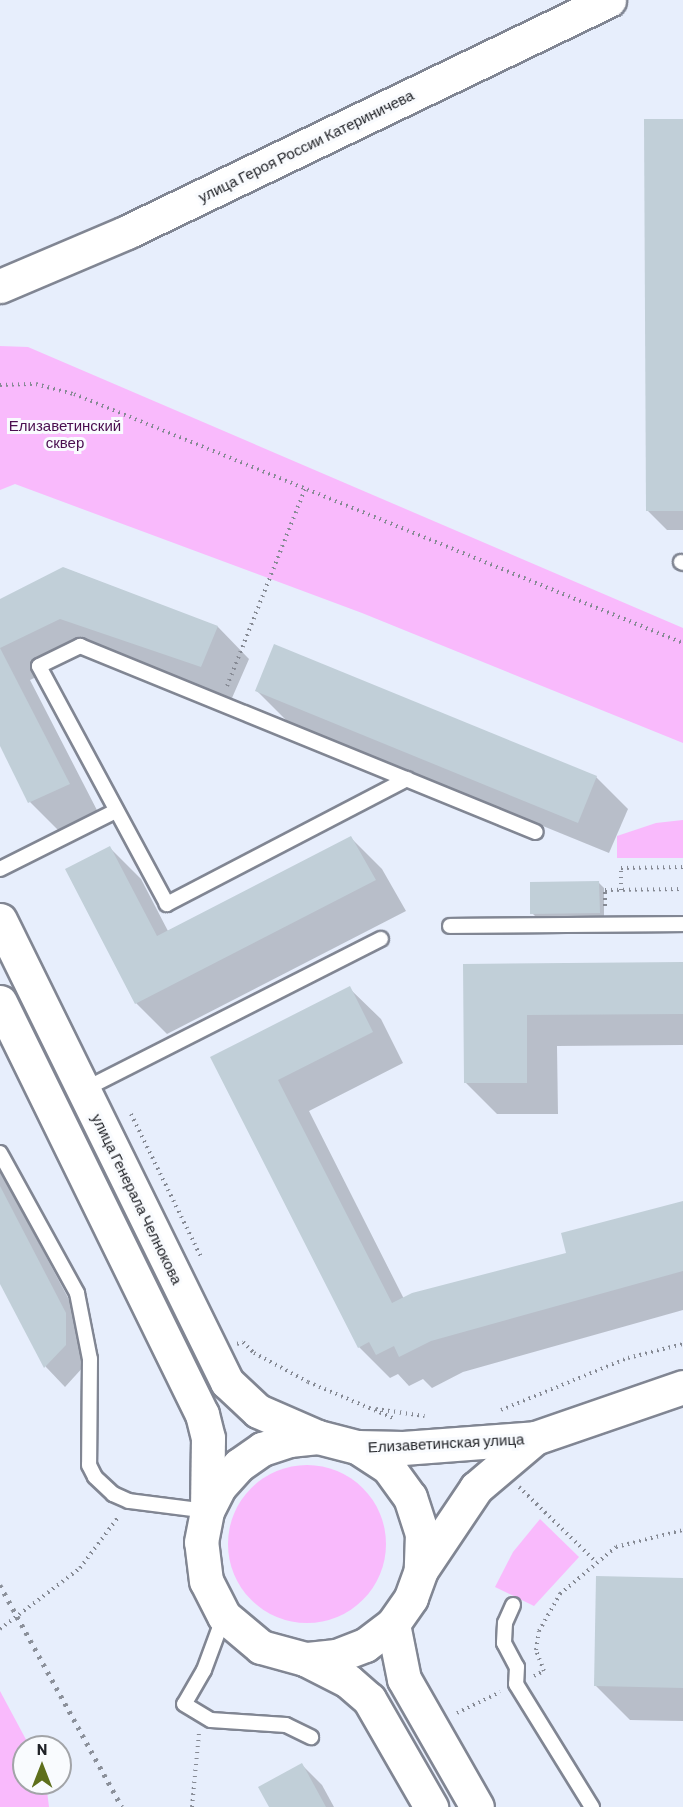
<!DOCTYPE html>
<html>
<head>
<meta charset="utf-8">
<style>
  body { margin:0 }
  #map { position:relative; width:683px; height:1807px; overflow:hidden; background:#e7eefc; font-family:Barlow,sans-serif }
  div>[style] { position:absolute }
  .green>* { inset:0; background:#f9bafc }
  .round { border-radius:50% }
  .shadow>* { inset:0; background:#0003 }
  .building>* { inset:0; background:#c1cfd8 }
  .path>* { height:4px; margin-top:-2px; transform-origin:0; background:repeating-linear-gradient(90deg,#868a94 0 1.5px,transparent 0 6px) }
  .roads { filter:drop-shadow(2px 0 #818693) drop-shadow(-2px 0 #818693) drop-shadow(0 2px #818693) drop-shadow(0 -2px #818693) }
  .lane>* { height:14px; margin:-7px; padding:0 7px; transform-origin:7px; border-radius:7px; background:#fff }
  .secondary>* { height:33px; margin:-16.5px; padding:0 16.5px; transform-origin:16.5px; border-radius:16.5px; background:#fff }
  .primary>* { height:33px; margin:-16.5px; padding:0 16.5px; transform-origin:16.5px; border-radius:16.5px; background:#fff }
  .rail>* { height:4.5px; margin-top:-2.25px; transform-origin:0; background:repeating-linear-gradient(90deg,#8b909a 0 3px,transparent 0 9px) }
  span { translate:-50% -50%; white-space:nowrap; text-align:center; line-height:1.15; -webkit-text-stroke:6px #f9fbfe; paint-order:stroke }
  .street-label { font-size:15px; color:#202227 }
  .park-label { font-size:15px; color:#4a0d4f }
  .north { position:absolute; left:12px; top:1735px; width:60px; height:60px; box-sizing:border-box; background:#f9fbfe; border:2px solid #a2a4a8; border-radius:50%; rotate:0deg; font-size:16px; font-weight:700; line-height:24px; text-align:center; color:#202227 }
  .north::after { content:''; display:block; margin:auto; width:21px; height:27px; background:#5e6f1c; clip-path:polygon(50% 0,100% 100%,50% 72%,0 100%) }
</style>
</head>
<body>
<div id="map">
  <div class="green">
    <div style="clip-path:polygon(0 346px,28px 347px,683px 628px,683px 743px,362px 613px,15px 484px,0 490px)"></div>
    <div style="clip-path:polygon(683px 820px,683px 858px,617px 858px,617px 836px,656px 823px)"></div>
    <div class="round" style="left:228px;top:1465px;width:158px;height:158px"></div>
    <div style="clip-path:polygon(540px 1519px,579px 1557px,534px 1606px,495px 1587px,513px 1552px)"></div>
    <div style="clip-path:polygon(0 1691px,30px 1747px,24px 1747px,24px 1783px,46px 1783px,49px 1807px,0 1807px)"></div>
  </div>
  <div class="shadow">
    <div style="clip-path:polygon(683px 121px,683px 530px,667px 530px,647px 510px)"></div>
    <div style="clip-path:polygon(64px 568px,218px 627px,249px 659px,232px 698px,92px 650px,30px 680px,100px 816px,61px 833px,30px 802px,0 743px,0 601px)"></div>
    <div style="clip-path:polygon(257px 691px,596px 777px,628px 809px,609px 853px,288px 722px)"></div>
    <div style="clip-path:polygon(351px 838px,382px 869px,406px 911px,167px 1034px,136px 1003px,110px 848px,141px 879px,168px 931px)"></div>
    <div style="clip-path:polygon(599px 883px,604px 888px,604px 917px,537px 918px,532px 913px)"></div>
    <div style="clip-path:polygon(683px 964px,683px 1045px,557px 1046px,558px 1114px,497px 1114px,466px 1083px,465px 966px)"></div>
    <div style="clip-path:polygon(349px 988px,381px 1019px,403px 1063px,309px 1111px,404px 1299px,568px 1254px,683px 1202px,683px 1310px,463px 1372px,432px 1388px,423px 1379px,409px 1386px,398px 1374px,390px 1378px,359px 1347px,212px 1057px)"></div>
    <div style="clip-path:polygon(0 1170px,82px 1324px,85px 1365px,65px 1387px,46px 1367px,0 1281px)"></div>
    <div style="clip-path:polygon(683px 1579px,683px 1771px,683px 1721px,630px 1720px,595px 1685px)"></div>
    <div style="clip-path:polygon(302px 1765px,322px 1785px,334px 1807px,271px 1807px)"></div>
  </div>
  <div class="building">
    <div style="clip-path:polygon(644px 119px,683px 119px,683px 511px,646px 511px)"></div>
    <div style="clip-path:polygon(63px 567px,218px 626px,201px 667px,60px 619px,0 648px,0 599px)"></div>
    <div style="clip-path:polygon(274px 644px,597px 776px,578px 823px,255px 691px)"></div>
    <div style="clip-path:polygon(0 648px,70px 784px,28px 803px,0 746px)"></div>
    <div style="clip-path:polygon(351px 836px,376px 880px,135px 1004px,65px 869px,110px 846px,157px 936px)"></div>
    <div style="clip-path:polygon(599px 881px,600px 913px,530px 914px,530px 882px)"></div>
    <div style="clip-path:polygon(683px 962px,683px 1014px,527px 1015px,527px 1083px,464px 1083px,463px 964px)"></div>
    <div style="clip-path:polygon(350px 986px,373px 1032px,278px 1080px,392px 1303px,412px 1293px,566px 1253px,561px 1233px,683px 1201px,683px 1271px,431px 1341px,399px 1357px,394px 1346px,376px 1355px,369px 1342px,358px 1348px,210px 1057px)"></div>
    <div style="clip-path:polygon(0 1186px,66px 1313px,66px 1345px,44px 1368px,0 1284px)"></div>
    <div style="clip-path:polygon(596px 1576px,683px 1578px,683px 1688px,594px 1686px)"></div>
    <div style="clip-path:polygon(302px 1763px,326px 1807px,269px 1807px,258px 1787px)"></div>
  </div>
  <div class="path">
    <div style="left:0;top:385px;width:36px;rotate:-2deg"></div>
    <div style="left:36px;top:384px;width:39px;rotate:15deg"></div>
    <div style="left:74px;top:394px;width:658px;rotate:22.24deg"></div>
    <div style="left:227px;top:686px;width:212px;rotate:-68.4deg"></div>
    <div style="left:621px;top:890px;width:22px;rotate:-90deg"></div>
    <div style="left:621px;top:868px;width:62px;rotate:-0.9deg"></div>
    <div style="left:605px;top:906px;width:16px;rotate:-90deg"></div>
    <div style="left:605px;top:890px;width:78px;rotate:-0.7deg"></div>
    <div style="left:131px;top:1114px;width:159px;rotate:63.9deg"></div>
    <div style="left:237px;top:1344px;width:6px;rotate:-18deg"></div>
    <div style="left:243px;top:1342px;width:16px;rotate:45deg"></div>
    <div style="left:254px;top:1353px;width:61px;rotate:28.2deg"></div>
    <div style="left:308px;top:1382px;width:92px;rotate:23deg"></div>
    <div style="left:376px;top:1409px;width:49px;rotate:8.1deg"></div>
    <div style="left:501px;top:1410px;width:137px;rotate:-22.3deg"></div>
    <div style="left:628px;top:1358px;width:57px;rotate:-14.3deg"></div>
    <div style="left:519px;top:1487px;width:106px;rotate:44.2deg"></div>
    <div style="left:0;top:1629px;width:101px;rotate:-37.3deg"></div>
    <div style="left:80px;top:1568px;width:65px;rotate:-53.1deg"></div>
    <div style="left:534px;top:1676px;width:11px;rotate:-27deg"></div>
    <div style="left:544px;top:1671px;width:22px;rotate:-111deg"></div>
    <div style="left:536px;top:1650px;width:19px;rotate:-81deg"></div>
    <div style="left:539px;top:1631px;width:43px;rotate:-60.4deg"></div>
    <div style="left:560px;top:1594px;width:73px;rotate:-40deg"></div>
    <div style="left:616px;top:1547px;width:69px;rotate:-14.2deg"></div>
    <div style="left:457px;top:1713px;width:48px;rotate:-26deg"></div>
    <div style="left:192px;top:1807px;width:74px;rotate:-84.6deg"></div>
  </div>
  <div class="roads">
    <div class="lane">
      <div style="left:681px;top:562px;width:2px;rotate:27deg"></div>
      <div style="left:407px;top:779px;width:271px;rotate:152.5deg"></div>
      <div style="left:167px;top:904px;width:270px;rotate:-118.3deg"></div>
      <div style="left:39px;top:666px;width:46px;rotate:-26deg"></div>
      <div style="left:80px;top:646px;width:492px;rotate:22.2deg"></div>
      <div style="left:0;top:869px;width:130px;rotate:-26.6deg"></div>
      <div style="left:450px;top:926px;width:233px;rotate:-0.5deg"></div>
      <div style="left:83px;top:1090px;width:334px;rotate:-26.9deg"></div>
      <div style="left:0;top:1153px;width:160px;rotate:61.2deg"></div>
      <div style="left:77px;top:1293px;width:67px;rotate:78.9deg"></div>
      <div style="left:90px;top:1359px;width:106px;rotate:90.5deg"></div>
      <div style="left:89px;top:1465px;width:13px;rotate:63deg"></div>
      <div style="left:95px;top:1477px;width:25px;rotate:43deg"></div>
      <div style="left:113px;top:1494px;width:17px;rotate:24deg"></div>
      <div style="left:129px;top:1501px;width:79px;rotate:7.3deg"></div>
      <div style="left:513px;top:1605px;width:20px;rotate:114deg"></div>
      <div style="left:505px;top:1623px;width:20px;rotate:93deg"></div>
      <div style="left:504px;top:1643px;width:27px;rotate:62deg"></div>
      <div style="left:517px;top:1667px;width:17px;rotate:93deg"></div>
      <div style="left:516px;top:1684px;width:145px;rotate:58.3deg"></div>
      <div style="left:224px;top:1616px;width:58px;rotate:110.3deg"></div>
      <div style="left:204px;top:1670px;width:39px;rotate:120deg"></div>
      <div style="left:184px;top:1704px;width:31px;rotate:31deg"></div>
      <div style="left:211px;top:1720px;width:75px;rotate:3.8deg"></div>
      <div style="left:286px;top:1725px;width:28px;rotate:26deg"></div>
    </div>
    <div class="secondary">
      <div style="left:0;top:286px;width:138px;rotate:-23deg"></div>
      <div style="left:127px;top:232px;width:535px;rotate:-25.7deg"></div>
      <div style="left:357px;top:1447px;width:46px;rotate:1.2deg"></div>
      <div style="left:403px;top:1448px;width:132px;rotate:-4.3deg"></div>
      <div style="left:535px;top:1438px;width:157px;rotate:-19deg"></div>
      <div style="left:421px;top:1570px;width:99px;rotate:-56.1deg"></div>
      <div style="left:476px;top:1488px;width:77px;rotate:-40.3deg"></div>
    </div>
    <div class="primary">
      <div style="left:0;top:920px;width:515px;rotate:63.83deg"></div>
      <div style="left:227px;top:1382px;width:42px;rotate:43.1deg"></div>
      <div style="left:258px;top:1411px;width:65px;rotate:23.4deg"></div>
      <div style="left:318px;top:1437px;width:40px;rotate:14.4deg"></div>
      <div style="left:357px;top:1447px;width:37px;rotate:33deg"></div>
      <div style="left:388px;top:1467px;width:37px;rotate:54deg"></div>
      <div style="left:410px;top:1497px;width:38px;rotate:72deg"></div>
      <div style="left:422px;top:1533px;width:37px;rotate:92deg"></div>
      <div style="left:421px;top:1570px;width:30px;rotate:110deg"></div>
      <div style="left:411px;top:1598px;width:32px;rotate:125deg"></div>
      <div style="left:393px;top:1624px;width:35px;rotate:143deg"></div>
      <div style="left:365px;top:1645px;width:31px;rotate:159deg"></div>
      <div style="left:336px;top:1656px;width:31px;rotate:174deg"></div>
      <div style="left:305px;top:1659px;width:46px;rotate:-164.7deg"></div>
      <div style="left:261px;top:1647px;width:48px;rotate:-140deg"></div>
      <div style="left:224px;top:1616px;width:39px;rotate:-117deg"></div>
      <div style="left:206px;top:1581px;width:39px;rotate:-97deg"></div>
      <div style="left:201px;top:1542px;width:32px;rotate:-79deg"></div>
      <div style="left:207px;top:1511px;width:28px;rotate:-63deg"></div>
      <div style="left:220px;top:1486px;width:28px;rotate:-48deg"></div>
      <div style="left:239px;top:1465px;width:28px;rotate:-35deg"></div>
      <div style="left:262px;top:1449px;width:28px;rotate:-18deg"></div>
      <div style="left:289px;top:1440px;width:29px;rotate:-6deg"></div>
      <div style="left:0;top:1002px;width:459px;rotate:63.9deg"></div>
      <div style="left:202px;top:1414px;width:25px;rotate:76deg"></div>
      <div style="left:208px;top:1438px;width:71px;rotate:90.8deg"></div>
      <div style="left:393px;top:1624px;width:56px;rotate:78.7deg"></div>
      <div style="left:404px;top:1679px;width:147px;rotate:60.3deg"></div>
      <div style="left:305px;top:1659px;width:48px;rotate:27.1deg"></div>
      <div style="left:348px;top:1681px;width:28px;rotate:41deg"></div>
      <div style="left:369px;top:1699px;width:125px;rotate:60.1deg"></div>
    </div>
  </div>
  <div class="rail">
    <div style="left:0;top:1585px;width:253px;rotate:61.2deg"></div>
  </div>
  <div class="street-label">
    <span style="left:306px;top:146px;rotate:-26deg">улица Героя России Катериничева</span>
    <span style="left:137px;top:1199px;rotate:64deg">улица Генерала Челнокова</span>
    <span style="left:446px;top:1443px;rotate:-3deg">Елизаветинская улица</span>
  </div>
  <div class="park-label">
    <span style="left:65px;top:434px">Елизаветинский<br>сквер</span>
  </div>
  <div class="north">N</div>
</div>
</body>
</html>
